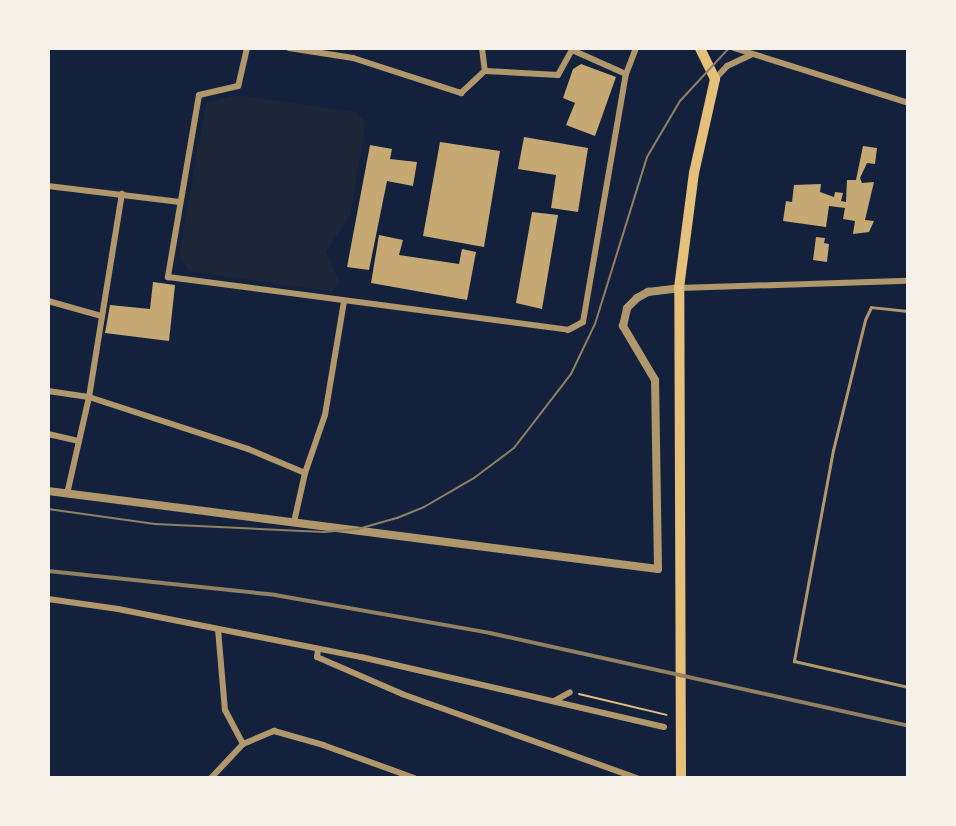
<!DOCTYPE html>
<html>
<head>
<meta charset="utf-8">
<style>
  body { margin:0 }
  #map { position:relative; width:956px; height:826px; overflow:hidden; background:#14213d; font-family:Georgia,serif }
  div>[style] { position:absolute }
  .green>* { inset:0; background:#1d2539 }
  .building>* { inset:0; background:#c6a872 }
  .path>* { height:2px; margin:-1px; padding:0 1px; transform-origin:1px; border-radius:1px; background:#e5c07b }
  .service>* { height:3px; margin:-1.5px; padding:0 1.5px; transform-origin:1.5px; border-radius:1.5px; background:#b1986c }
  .minor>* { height:6px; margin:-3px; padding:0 3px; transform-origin:3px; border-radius:3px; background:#b1986c }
  .tertiary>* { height:8px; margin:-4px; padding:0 4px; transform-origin:4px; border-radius:4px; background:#b1986c }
  .primary>* { height:10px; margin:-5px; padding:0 5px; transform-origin:5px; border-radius:5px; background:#e5c07b }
  .tram>* { height:2px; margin:-1px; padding:0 1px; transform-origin:1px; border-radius:1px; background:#918062 }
  .rail>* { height:4px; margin:-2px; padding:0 2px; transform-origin:2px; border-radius:2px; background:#918062 }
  span { translate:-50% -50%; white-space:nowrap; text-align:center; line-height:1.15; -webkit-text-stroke:6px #f6f1e7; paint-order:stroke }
  .frame { position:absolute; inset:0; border:50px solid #f6f1e7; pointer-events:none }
</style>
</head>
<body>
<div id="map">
  <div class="green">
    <div style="clip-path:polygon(236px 95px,356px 112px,366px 123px,350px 215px,326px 252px,339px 281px,332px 292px,189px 271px,179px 253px,206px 103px)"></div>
  </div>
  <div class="building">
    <div style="clip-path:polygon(581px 64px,616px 77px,595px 136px,566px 125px,575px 103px,563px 98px,573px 69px)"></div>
    <div style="clip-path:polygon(524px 137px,588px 148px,578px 212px,551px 208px,556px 175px,518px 169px)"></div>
    <div style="clip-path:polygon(440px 142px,500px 151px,484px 247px,423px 236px)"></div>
    <div style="clip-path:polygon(370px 145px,392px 149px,390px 159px,417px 162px,413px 186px,387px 181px,369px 270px,347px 267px)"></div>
    <div style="clip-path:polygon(863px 146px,877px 148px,875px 164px,867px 163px,860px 178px,862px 183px,874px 182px,865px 220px,874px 221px,869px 232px,853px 234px,855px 221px,843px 219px,845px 208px,829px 206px,826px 227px,783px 221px,786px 201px,792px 202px,794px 185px,821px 184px,820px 192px,834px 197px,835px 192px,843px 193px,841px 201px,846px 202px,847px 180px,856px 180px)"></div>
    <div style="clip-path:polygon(532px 212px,558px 215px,542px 309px,516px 303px)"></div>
    <div style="clip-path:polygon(379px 235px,403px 240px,399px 255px,459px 264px,462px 249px,476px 252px,467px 300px,371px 283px)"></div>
    <div style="clip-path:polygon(816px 237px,825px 238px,824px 243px,829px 244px,827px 262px,813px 260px)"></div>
    <div style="clip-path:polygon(153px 282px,175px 285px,169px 341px,105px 333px,110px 305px,150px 309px)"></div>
  </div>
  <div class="path">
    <div style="left:579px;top:694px;width:90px;rotate:13.4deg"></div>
  </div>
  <div class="service">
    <div style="left:908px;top:311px;width:37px;rotate:-174deg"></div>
    <div style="left:871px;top:307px;width:14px;rotate:115deg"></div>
    <div style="left:865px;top:320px;width:134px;rotate:103.8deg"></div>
    <div style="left:833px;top:450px;width:215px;rotate:100.5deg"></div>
    <div style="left:794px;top:661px;width:117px;rotate:12.8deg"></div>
  </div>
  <div class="minor">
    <div style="left:247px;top:48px;width:39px;rotate:103deg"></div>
    <div style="left:238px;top:86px;width:40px;rotate:167deg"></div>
    <div style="left:199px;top:95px;width:185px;rotate:99.7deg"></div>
    <div style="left:168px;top:277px;width:403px;rotate:7.5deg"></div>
    <div style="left:568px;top:330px;width:17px;rotate:-28deg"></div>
    <div style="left:583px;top:322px;width:252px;rotate:-80.2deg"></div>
    <div style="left:626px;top:74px;width:28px;rotate:-69deg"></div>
    <div style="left:289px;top:48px;width:65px;rotate:8.9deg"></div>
    <div style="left:353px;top:58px;width:114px;rotate:18deg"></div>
    <div style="left:461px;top:93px;width:33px;rotate:-43deg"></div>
    <div style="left:485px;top:71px;width:73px;rotate:3.1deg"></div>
    <div style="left:558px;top:75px;width:29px;rotate:-61deg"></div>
    <div style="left:572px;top:50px;width:59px;rotate:24deg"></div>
    <div style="left:482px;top:48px;width:23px;rotate:83deg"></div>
    <div style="left:734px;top:48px;width:182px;rotate:17.5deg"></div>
    <div style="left:715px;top:79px;width:18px;rotate:-47deg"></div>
    <div style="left:727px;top:66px;width:26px;rotate:-25deg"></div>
    <div style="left:48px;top:186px;width:133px;rotate:6.9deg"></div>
    <div style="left:679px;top:288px;width:229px;rotate:-1.8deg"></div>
    <div style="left:48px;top:301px;width:55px;rotate:15.8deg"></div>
    <div style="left:48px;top:391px;width:41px;rotate:8.3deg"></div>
    <div style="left:89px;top:397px;width:167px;rotate:18.1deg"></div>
    <div style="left:248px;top:449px;width:62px;rotate:22.8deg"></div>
    <div style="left:48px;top:434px;width:32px;rotate:13deg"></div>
    <div style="left:67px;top:494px;width:99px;rotate:-77.2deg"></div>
    <div style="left:89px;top:397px;width:206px;rotate:-80.8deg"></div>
    <div style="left:294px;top:522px;width:50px;rotate:-77.3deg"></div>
    <div style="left:305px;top:473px;width:61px;rotate:-71deg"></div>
    <div style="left:325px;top:415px;width:115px;rotate:-80.5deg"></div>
    <div style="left:48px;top:599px;width:71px;rotate:8.1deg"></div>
    <div style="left:118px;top:609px;width:248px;rotate:11.2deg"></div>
    <div style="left:361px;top:657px;width:311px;rotate:13deg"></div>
    <div style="left:218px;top:629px;width:81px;rotate:85.1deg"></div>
    <div style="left:225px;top:710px;width:38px;rotate:62deg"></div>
    <div style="left:318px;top:650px;width:7px;rotate:98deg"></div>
    <div style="left:317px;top:657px;width:93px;rotate:23.5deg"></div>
    <div style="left:402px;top:694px;width:250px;rotate:19.7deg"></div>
    <div style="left:554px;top:701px;width:18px;rotate:-29deg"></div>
    <div style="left:211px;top:778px;width:47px;rotate:-46.7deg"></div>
    <div style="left:243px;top:744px;width:34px;rotate:-23deg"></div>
    <div style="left:274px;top:731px;width:51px;rotate:15.9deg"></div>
    <div style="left:323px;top:745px;width:97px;rotate:19.9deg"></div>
  </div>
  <div class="tertiary">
    <div style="left:48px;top:491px;width:615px;rotate:7.29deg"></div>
    <div style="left:658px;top:569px;width:189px;rotate:-90.9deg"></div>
    <div style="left:655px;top:380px;width:63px;rotate:-120.7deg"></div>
    <div style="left:623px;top:326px;width:18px;rotate:-77deg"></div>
    <div style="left:627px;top:308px;width:14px;rotate:-45deg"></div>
    <div style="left:637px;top:298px;width:13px;rotate:-29deg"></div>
    <div style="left:648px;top:292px;width:31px;rotate:-7deg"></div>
  </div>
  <div class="primary">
    <div style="left:681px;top:778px;width:490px;rotate:-90.2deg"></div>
    <div style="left:679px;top:288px;width:116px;rotate:-82.6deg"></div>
    <div style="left:694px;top:173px;width:96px;rotate:-77.4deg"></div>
    <div style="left:715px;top:79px;width:34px;rotate:-116deg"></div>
  </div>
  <div class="tram">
    <div style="left:48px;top:509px;width:108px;rotate:8deg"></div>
    <div style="left:155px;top:524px;width:169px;rotate:2.7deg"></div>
    <div style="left:324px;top:532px;width:34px;rotate:-5deg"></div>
    <div style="left:358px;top:529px;width:41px;rotate:-15.8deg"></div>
    <div style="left:397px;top:518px;width:29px;rotate:-22deg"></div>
    <div style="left:424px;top:507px;width:58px;rotate:-30.1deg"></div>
    <div style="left:474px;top:478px;width:50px;rotate:-36.9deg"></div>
    <div style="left:514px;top:448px;width:93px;rotate:-52.4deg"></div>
    <div style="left:571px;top:374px;width:55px;rotate:-64.4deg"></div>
    <div style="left:595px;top:324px;width:175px;rotate:-72.7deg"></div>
    <div style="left:647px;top:157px;width:65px;rotate:-59.5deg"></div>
    <div style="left:680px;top:101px;width:72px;rotate:-47.2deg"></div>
  </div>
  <div class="rail">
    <div style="left:48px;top:571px;width:228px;rotate:6deg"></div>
    <div style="left:275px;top:595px;width:218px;rotate:10deg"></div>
    <div style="left:490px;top:633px;width:428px;rotate:12.5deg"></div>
  </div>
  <div class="frame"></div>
</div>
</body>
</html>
